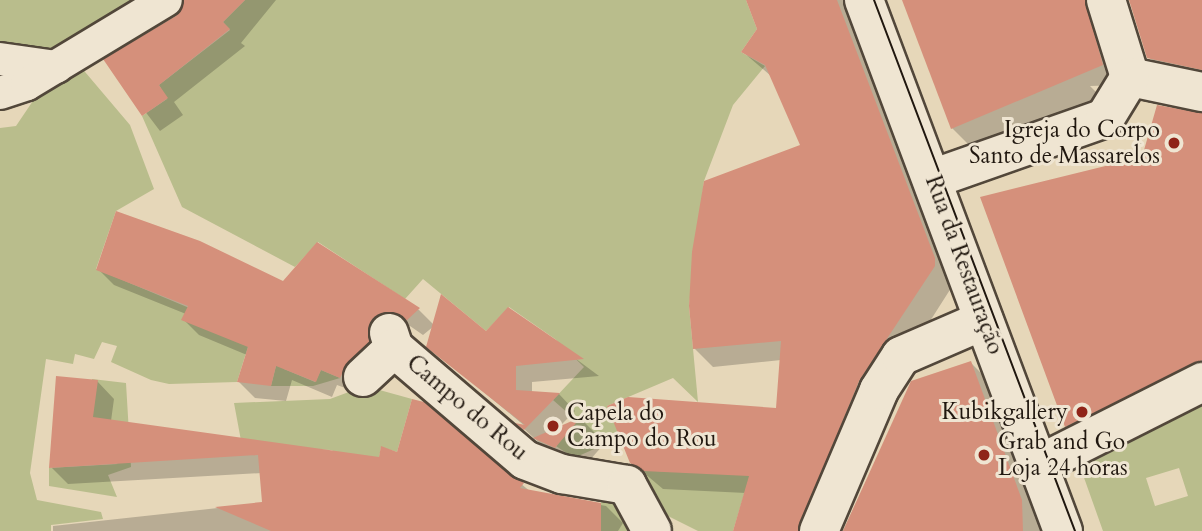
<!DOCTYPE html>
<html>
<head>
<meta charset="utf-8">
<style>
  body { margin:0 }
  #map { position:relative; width:1202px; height:531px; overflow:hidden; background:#e6d7b9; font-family:Cardo,serif }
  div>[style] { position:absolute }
  .green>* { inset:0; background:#b9bd8c }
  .shadow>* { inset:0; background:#0003 }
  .building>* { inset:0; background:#d5907b }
  .roads { filter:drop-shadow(2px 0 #52473a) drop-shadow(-2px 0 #52473a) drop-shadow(0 2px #52473a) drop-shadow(0 -2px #52473a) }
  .pedestrian>* { height:32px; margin:-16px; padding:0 16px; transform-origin:16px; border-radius:16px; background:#efe5d2 }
  .minor>* { height:38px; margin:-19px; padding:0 19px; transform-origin:19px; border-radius:19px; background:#efe5d2 }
  .secondary>* { height:38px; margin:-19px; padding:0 19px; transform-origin:19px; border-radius:19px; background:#efe5d2 }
  .tram>* { height:2px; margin:-1px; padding:0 1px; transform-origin:1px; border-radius:1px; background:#20170f }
  .dots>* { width:19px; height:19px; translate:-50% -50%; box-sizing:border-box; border:4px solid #efe5d2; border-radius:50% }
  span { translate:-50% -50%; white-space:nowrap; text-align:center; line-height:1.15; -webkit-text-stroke:6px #efe5d2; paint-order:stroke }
  .poi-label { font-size:23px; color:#20170f }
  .right { translate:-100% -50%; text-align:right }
  .left { translate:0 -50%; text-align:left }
  .street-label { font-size:23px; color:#20170f }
</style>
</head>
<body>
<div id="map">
  <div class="green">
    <div style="clip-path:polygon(0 0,141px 0,66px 49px,35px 54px,0 44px)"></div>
    <div style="clip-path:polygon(245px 0,746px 0,757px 29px,741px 52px,765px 66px,733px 105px,704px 181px,689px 306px,698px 402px,673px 378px,607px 406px,621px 437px,574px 458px,556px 446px,577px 421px,553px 400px,584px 367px,555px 339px,509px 307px,486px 331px,423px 279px,405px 299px,318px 242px,295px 267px,182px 207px,142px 116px,167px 99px,159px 85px,230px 30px,223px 22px)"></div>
    <div style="clip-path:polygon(80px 66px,130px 125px,154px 189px,116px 211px,96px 269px,187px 307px,250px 340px,237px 382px,169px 384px,151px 380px,111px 362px,117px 346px,102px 342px,94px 359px,75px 354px,73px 364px,46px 359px,30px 473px,37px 500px,101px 512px,103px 519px,51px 525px,51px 531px,0 531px,0 128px,16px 126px,45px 83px)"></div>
    <div style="clip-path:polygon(279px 354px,284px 369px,315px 382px,321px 370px,340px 378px,313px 386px,271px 386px)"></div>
    <div style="clip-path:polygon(92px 379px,126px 383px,131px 467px,108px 475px,117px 497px,49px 486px,49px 468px,118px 464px,52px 433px,90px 408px)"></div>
    <div style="clip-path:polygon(365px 386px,412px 399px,397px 452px,381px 447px,377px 469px,331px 450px,242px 446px,234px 403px,330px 399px)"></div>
    <div style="clip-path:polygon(evenodd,1202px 396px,1202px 531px,1103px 531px,1077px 458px,1202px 396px,1179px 468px,1188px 496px,1155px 506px,1146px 478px,1179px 468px)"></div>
    <div style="clip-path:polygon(632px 470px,750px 475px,733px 531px,698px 531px,652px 508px)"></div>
    <div style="clip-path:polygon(601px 501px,627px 503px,639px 531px,601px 531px)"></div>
  </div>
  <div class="shadow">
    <div style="clip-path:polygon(184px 0,276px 0,241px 43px,245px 46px,174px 102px,183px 115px,160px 131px,106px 60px,177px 17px)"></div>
    <div style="clip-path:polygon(747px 0,847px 0,953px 285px,867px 420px,821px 531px,734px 531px,746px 493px,663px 489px,631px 462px,778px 410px,781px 360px,713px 367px,694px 348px,802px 146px,771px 76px,743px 52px,759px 29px)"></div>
    <div style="clip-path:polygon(904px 0,1202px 0,1202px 83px,1171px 80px,1149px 57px,1131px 0,1122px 0,1124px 85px,1090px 86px,1101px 97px,974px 150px,952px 128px)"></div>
    <div style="clip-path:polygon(1202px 113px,1202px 389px,1086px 445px,1067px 426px,1143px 159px)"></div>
    <div style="clip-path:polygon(318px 244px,419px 310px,434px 325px,486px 334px,509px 309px,599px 376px,532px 382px,532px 392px,559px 394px,575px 411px,557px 429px,581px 419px,605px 443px,580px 471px,560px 462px,521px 426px,526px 427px,428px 346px,434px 326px,423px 335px,410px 326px,389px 334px,356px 392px,337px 385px,332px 397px,292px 380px,286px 401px,255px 398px,239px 382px,247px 355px,199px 335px,183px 319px,186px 314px,114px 285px,98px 269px,283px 283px)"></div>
    <div style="clip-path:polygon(971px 363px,989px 381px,1042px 531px,843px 531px,912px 383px)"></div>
    <div style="clip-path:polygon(97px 381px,114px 399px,111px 421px,380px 459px,398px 454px,423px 404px,531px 492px,606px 506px,623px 523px,618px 531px,53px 531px,53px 526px,264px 503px,262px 473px,68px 484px,51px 467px)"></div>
  </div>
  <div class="building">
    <div style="clip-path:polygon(184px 0,245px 0,223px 22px,230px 29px,159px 85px,168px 98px,142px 116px,103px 59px,176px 16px)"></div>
    <div style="clip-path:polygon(746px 0,837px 0,935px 258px,935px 266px,859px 381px,798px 531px,733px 531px,749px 476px,643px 471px,630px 463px,607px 406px,628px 397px,776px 408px,781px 341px,693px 349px,689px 306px,692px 252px,704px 181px,800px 145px,765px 65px,741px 52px,757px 29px)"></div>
    <div style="clip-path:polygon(902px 0,1085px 0,1103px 65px,951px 129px)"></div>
    <div style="clip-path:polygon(1129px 0,1202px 0,1202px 70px,1147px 58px)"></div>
    <div style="clip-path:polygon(1157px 105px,1202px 113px,1202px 360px,1065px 427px,980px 197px,1142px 157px)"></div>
    <div style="clip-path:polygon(116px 211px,200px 241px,283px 281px,317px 242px,420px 308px,406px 321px,393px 312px,373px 318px,368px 329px,369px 342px,348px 362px,340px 378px,321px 370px,316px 382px,276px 366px,271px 386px,237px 382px,248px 347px,181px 320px,188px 306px,96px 270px)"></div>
    <div style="clip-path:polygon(441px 294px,486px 331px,508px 307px,584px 359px,516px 366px,516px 390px,560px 393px,524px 430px,515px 423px,525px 425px,426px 347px)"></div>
    <div style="clip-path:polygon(971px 361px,1022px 500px,1023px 531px,843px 531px,911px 381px)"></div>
    <div style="clip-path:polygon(56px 376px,98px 380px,93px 417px,379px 457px,381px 446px,397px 452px,412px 399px,424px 402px,524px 483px,520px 488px,601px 503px,601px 531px,271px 531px,215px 507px,262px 502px,258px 455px,49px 468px)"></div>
    <div style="clip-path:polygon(581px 417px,555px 448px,533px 438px)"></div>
  </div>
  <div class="roads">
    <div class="pedestrian">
      <div style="left:0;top:59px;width:57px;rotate:8.1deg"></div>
      <div style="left:0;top:93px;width:28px;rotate:-18deg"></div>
      <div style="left:27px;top:84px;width:162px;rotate:-31.1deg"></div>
    </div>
    <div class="minor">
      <div style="left:1106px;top:0;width:81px;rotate:72.7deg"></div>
      <div style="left:1130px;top:77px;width:74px;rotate:11.8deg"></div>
      <div style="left:932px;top:179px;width:183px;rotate:-19.4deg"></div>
      <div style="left:1105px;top:118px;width:48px;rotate:-58.6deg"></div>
      <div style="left:389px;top:333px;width:16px;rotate:72deg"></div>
      <div style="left:394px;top:348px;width:172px;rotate:40.5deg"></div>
      <div style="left:525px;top:460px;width:40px;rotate:21deg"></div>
      <div style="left:562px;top:474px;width:66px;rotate:9.6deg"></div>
      <div style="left:627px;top:485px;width:52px;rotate:61.5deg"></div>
      <div style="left:363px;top:377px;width:42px;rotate:-43.1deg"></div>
      <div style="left:1040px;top:464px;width:182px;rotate:-26.8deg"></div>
      <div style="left:819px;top:531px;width:153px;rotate:-66.9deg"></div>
      <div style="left:879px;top:390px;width:40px;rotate:-57.1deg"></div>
      <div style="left:901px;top:356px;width:90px;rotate:-23.4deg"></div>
    </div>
    <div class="secondary">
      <div style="left:864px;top:0;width:567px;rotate:69.46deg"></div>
    </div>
  </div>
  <div class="tram">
    <div style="left:874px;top:0;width:568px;rotate:69.27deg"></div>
  </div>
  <div class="dots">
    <div style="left:1174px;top:143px;background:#8f2418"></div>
    <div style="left:1082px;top:412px;background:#8f2418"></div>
    <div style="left:553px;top:426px;background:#8f2418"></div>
    <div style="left:984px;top:455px;background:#8f2418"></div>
  </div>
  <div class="poi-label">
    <span class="right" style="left:1160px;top:143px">Igreja do Corpo<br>Santo de Massarelos</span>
    <span class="right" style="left:1068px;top:412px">Kubikgallery</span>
    <span class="left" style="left:567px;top:426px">Capela do<br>Campo do Rou</span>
    <span class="left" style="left:998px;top:455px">Grab and Go<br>Loja 24 horas</span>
  </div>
  <div class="street-label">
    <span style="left:964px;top:265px;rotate:70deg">Rua da Restauração</span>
    <span style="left:467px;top:408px;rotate:40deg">Campo do Rou</span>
  </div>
</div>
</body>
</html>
